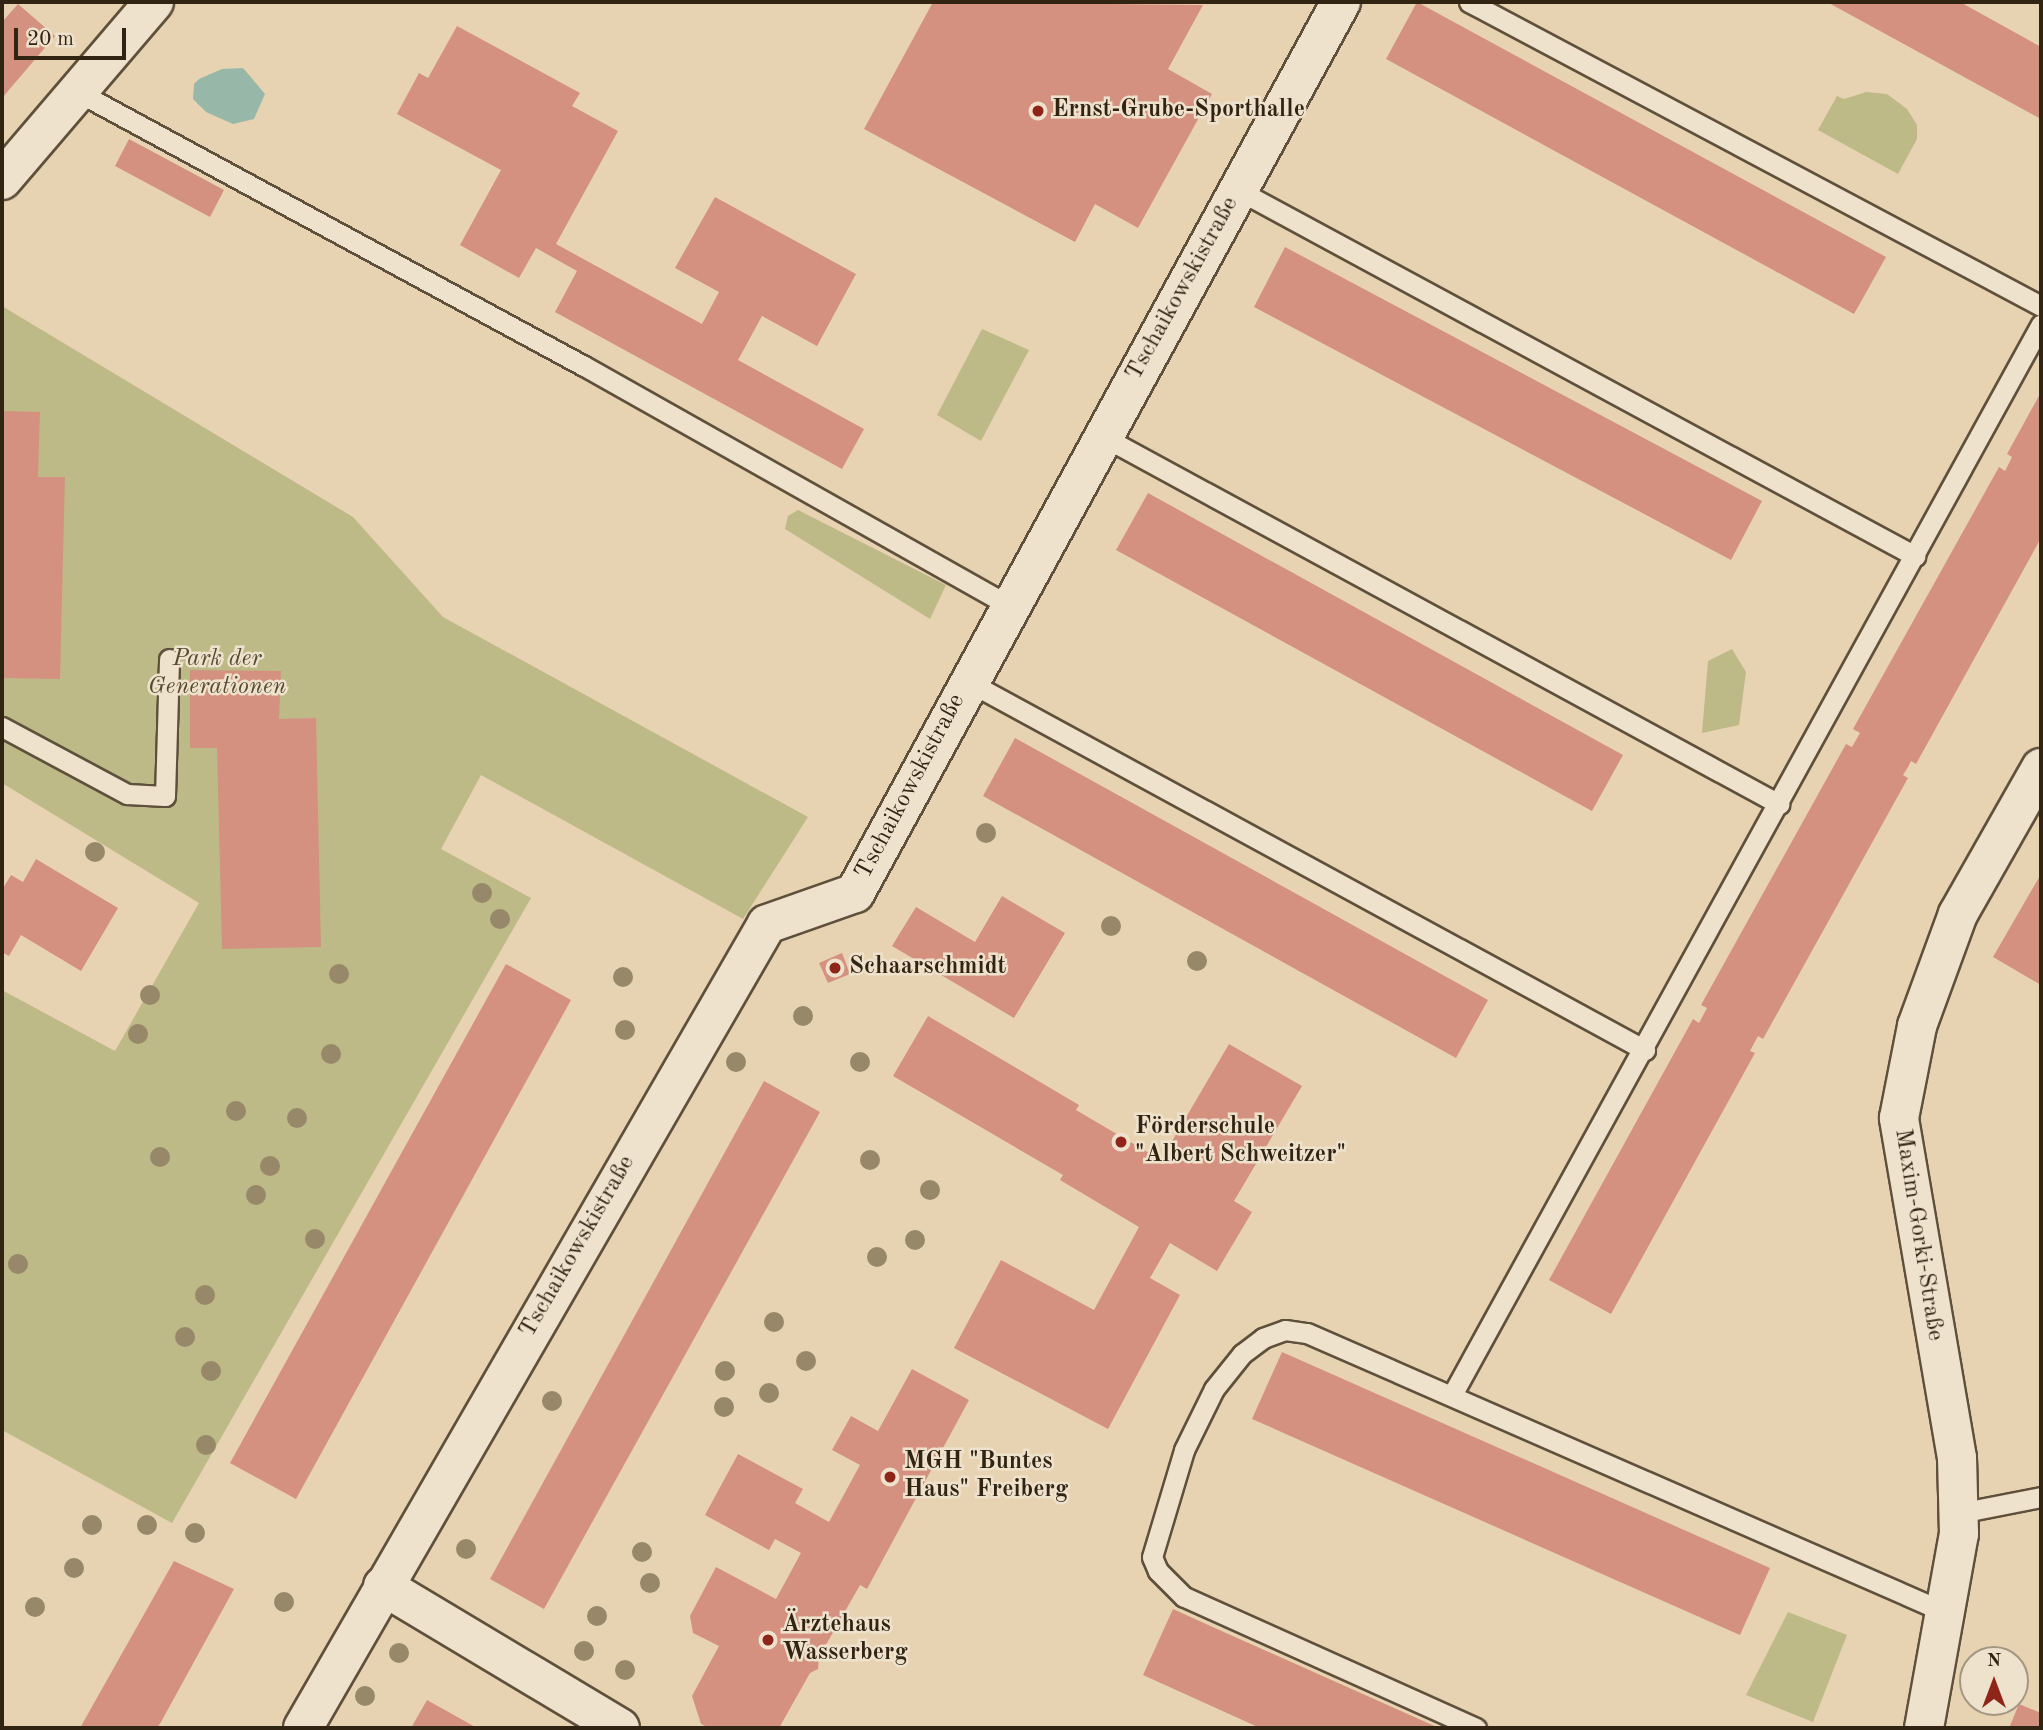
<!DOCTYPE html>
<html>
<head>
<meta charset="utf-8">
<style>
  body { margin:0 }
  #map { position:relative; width:2043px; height:1730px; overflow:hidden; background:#e7d3b2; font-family:"Old Standard TT",serif }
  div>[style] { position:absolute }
  .green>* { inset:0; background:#beba87 }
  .water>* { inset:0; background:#97b8a9 }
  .building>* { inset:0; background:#d59180 }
  .roads { filter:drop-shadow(2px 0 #5f503b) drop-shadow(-2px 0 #5f503b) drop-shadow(0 2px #5f503b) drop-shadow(0 -2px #5f503b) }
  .service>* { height:19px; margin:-9.5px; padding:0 9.5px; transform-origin:9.5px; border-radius:9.5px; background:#efe2cd }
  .minor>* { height:38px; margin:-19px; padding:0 19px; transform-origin:19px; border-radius:19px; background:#efe2cd }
  .trees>* { width:20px; height:20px; margin:-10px; border-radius:50%; background:#97886a }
  .dots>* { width:19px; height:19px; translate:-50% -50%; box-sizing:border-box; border:4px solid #efe2cd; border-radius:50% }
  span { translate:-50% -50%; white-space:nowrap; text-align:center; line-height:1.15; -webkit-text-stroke:5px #efe2cd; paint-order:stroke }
  .poi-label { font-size:24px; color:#322413; font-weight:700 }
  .left { translate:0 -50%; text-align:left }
  .street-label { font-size:24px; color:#322413 }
  .park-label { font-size:24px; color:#554a30; font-style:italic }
  .frame { position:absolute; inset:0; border:4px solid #322413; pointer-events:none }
  .north { position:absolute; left:1959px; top:1646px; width:70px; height:70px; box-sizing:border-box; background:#efe2cd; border:2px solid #a39683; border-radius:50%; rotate:0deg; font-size:19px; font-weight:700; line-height:28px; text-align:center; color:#322413 }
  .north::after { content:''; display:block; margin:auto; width:24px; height:32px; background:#8f2418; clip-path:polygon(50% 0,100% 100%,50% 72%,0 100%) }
  .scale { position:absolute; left:14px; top:28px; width:112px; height:32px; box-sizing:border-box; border:4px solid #322413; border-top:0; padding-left:9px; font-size:21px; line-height:24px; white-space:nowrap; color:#322413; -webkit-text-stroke:5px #efe2cd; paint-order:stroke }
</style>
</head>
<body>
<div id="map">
  <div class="green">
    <div style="clip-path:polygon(1866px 92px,1887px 94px,1907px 109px,1917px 125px,1917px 139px,1898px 174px,1818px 130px,1837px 96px,1844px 99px)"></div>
    <div style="clip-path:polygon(2px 306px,353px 517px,443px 617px,808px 817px,743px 919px,481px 775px,441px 849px,531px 898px,172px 1523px,2px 1430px,2px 990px,115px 1051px,199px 903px,2px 783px)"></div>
    <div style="clip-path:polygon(982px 329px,1029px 350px,981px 441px,937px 415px)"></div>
    <div style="clip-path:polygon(798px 510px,946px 585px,930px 619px,785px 529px,788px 516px)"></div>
    <div style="clip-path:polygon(1732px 649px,1746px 672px,1739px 725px,1702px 733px,1708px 661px)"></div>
    <div style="clip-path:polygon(1788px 1612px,1847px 1635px,1813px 1722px,1746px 1695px)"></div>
  </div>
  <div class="water">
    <div style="clip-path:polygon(243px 68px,265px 94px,254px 119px,233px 124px,206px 112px,193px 99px,194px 84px,199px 79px,222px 69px)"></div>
  </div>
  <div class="building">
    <div style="clip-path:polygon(933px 2px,1203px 5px,1168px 69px,1212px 94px,1138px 228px,1095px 204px,1075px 242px,864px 129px)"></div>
    <div style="clip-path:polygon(1417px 2px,1886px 257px,1854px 314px,1386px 59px)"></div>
    <div style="clip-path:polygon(1827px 2px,1960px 2px,2041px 47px,2041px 119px)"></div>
    <div style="clip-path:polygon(18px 4px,55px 36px,2px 98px,2px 22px)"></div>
    <div style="clip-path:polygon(457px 26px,580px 93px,572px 106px,618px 131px,556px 244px,702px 324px,719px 292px,675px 268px,715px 197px,856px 274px,817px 346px,762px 316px,738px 360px,864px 429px,842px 469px,555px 312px,577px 271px,536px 248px,519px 278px,460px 245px,501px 170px,397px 114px,419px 73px,428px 78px)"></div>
    <div style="clip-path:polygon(129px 139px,224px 190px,210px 217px,115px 166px)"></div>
    <div style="clip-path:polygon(1285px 247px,1762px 501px,1731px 560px,1254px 307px)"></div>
    <div style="clip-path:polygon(2041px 392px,2041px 538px,1916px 764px,1911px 761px,1908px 767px,1903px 775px,1908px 778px,1763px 1039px,1758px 1036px,1750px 1051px,1755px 1053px,1611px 1314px,1549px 1280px,1693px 1019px,1699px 1023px,1707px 1008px,1701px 1005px,1846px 744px,1852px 747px,1860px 733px,1853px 729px,1999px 467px,2005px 471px,2012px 457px,2007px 454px)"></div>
    <div style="clip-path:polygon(2px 411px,40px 412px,38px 477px,65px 477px,60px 679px,2px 678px)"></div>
    <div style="clip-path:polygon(1148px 493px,1623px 755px,1592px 811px,1116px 550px)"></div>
    <div style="clip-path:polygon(190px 670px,281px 671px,279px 719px,316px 718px,321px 947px,222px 949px,217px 748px,190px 748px)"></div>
    <div style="clip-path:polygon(1015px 738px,1488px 1000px,1456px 1058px,983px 796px)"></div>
    <div style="clip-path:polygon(36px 859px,118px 908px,81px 971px,21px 935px,9px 956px,2px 952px,2px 890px,11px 875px,23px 882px)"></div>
    <div style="clip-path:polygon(2041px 874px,2041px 985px,1993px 957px)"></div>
    <div style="clip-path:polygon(1002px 896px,1065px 933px,1014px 1018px,892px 946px,916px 907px,975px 942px)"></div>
    <div style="clip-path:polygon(842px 953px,850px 974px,828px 983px,819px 963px)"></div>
    <div style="clip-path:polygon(506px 964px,571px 1000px,296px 1499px,230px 1463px)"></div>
    <div style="clip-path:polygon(928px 1016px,1079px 1105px,1076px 1110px,1161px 1160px,1229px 1044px,1302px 1086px,1234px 1201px,1252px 1212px,1217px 1271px,1170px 1243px,1150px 1278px,1180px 1295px,1108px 1429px,954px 1348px,1001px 1260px,1094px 1310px,1139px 1227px,1060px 1180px,1063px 1175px,893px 1076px)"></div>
    <div style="clip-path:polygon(764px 1081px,820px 1112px,544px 1609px,490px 1579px)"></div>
    <div style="clip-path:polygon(1282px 1352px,1770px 1568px,1740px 1635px,1252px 1419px)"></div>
    <div style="clip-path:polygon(912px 1369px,969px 1400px,867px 1589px,860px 1585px,819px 1657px,818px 1669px,810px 1673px,779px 1728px,709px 1728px,701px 1724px,692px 1696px,719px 1646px,693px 1633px,690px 1616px,716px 1567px,776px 1599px,801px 1553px,775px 1539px,769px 1550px,705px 1515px,738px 1454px,803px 1489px,795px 1503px,829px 1522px,860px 1465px,832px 1450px,851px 1416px,878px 1431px)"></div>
    <div style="clip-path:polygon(174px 1561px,234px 1589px,161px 1722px,157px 1728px,80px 1728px)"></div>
    <div style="clip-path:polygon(1173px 1609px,1206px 1624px,1439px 1728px,1260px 1728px,1143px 1675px)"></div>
    <div style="clip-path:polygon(427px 1700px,477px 1728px,411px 1728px)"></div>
    <div style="clip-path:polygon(2019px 1704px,2041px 1713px,2041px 1728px,2009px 1728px)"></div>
  </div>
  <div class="roads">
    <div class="service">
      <div style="left:1469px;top:2px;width:648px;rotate:27.99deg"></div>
      <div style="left:78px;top:92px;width:575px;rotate:28.44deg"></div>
      <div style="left:584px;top:366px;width:488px;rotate:29.4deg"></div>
      <div style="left:1238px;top:190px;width:770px;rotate:28.4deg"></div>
      <div style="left:1102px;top:436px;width:771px;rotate:28.53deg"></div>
      <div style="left:967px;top:681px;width:772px;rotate:28.56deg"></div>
      <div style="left:2px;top:727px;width:142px;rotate:28.2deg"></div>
      <div style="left:127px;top:794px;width:38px;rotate:3deg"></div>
      <div style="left:165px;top:796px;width:137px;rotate:-88.3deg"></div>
      <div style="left:1452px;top:1395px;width:1222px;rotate:-61.19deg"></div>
      <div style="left:1959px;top:1513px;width:84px;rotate:-11deg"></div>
      <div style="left:1476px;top:1728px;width:320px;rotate:-155.8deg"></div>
      <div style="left:1184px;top:1597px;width:37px;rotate:-135deg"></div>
      <div style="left:1158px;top:1571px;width:15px;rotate:-113deg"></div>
      <div style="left:1152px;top:1557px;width:112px;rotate:-73.3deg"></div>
      <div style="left:1184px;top:1450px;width:68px;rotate:-63.8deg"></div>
      <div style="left:1214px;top:1389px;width:45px;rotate:-51.3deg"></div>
      <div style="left:1242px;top:1354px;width:26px;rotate:-37deg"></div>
      <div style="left:1263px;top:1338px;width:23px;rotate:-20deg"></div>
      <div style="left:1285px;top:1330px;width:22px;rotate:8deg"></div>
      <div style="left:1307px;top:1333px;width:699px;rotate:23.63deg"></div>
    </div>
    <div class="minor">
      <div style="left:2px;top:180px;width:234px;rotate:-49.5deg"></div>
      <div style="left:383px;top:1586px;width:276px;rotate:30.9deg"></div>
      <div style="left:303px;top:1728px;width:928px;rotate:-60.01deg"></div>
      <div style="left:767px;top:924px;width:93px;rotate:-19.4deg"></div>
      <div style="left:855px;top:893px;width:1015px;rotate:-61.39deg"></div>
      <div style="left:1924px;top:1728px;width:197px;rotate:-79.8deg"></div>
      <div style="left:1959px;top:1534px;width:76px;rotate:-91.5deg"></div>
      <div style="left:1957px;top:1458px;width:345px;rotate:-99.7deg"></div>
      <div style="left:1899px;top:1118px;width:94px;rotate:-78.9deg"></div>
      <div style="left:1917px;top:1026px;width:119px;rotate:-69.9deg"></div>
      <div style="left:1958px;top:914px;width:168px;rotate:-60.4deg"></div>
    </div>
  </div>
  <div class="trees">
    <div style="left:986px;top:833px"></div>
    <div style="left:95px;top:852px"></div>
    <div style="left:482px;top:893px"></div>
    <div style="left:500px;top:919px"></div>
    <div style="left:1111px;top:926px"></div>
    <div style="left:1197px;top:961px"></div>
    <div style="left:339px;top:974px"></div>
    <div style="left:623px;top:977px"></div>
    <div style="left:150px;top:995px"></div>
    <div style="left:803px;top:1016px"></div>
    <div style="left:625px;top:1030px"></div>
    <div style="left:138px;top:1034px"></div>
    <div style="left:331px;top:1054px"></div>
    <div style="left:736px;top:1062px"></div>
    <div style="left:860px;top:1062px"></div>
    <div style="left:236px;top:1111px"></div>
    <div style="left:297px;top:1118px"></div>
    <div style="left:160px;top:1157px"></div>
    <div style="left:870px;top:1160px"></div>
    <div style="left:270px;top:1166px"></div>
    <div style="left:930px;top:1190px"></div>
    <div style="left:256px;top:1195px"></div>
    <div style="left:315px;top:1239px"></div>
    <div style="left:915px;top:1240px"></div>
    <div style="left:877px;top:1257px"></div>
    <div style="left:18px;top:1264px"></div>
    <div style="left:205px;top:1295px"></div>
    <div style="left:774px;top:1322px"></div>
    <div style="left:185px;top:1337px"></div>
    <div style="left:806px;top:1361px"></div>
    <div style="left:211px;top:1371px"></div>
    <div style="left:725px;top:1371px"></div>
    <div style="left:769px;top:1393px"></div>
    <div style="left:552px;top:1401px"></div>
    <div style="left:724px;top:1407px"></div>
    <div style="left:206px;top:1445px"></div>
    <div style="left:92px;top:1525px"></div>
    <div style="left:147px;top:1525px"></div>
    <div style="left:195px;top:1533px"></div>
    <div style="left:466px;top:1549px"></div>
    <div style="left:642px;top:1552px"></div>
    <div style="left:74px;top:1568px"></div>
    <div style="left:650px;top:1583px"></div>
    <div style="left:284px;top:1602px"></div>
    <div style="left:35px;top:1607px"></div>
    <div style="left:597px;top:1616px"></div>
    <div style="left:584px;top:1651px"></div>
    <div style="left:399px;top:1653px"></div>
    <div style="left:625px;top:1670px"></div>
    <div style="left:365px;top:1696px"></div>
  </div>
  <div class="dots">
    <div style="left:1038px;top:111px;background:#8f2418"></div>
    <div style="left:835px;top:968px;background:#8f2418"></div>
    <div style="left:1121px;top:1142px;background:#8f2418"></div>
    <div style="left:890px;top:1477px;background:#8f2418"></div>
    <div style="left:768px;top:1640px;background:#8f2418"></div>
  </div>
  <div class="poi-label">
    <span class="left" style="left:1052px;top:111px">Ernst-Grube-Sporthalle</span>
    <span class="left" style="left:849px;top:968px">Schaarschmidt</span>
    <span class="left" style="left:1135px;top:1142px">Förderschule<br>"Albert Schweitzer"</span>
    <span class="left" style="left:904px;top:1477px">MGH "Buntes<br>Haus" Freiberg</span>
    <span class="left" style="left:782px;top:1640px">Ärztehaus<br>Wasserberg</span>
  </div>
  <div class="street-label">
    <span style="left:1183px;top:289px;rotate:-61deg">Tschaikowskistraße</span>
    <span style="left:911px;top:787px;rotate:-62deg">Tschaikowskistraße</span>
    <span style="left:1918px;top:1235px;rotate:81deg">Maxim-Gorki-Straße</span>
    <span style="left:578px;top:1247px;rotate:-60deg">Tschaikowskistraße</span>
  </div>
  <div class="park-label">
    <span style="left:217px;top:674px">Park der<br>Generationen</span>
  </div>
  <div class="frame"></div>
  <div class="north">N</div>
  <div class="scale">20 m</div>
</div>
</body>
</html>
